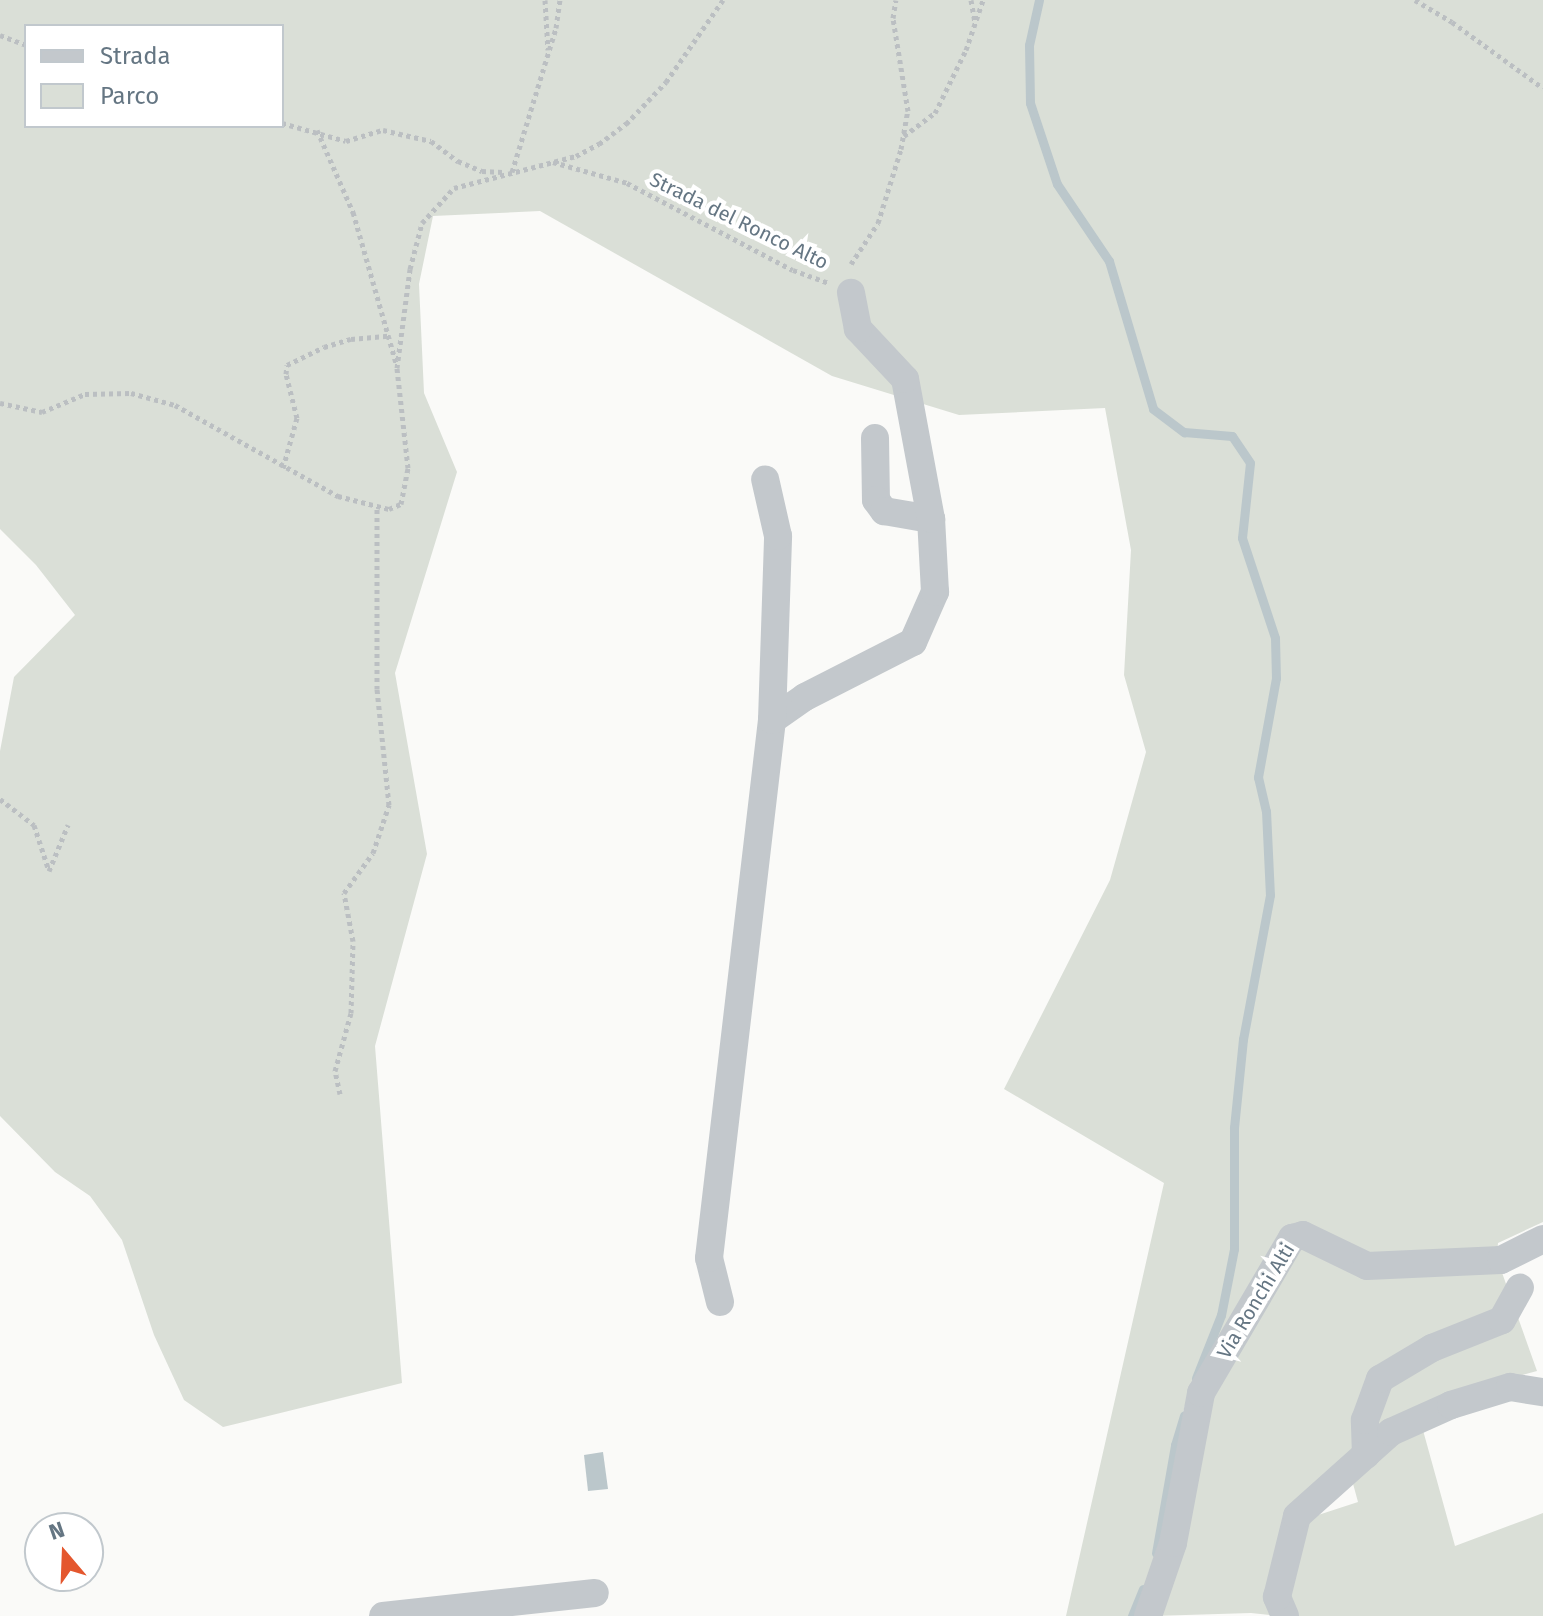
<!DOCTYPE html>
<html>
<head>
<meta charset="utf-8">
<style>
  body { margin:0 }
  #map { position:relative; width:1543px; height:1616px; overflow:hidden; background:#fafaf8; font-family:"Fira Sans",sans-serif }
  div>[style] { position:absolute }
  .green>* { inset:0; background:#dadfd7 }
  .water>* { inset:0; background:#bbc7cb }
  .stream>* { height:9px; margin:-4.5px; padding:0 4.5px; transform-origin:4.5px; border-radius:4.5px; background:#bbc7cb }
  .path>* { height:5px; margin-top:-2.5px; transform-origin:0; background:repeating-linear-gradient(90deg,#bbbfc2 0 4px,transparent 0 8px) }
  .minor>* { height:28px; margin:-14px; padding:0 14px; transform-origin:14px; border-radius:14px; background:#c3c8cc }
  span { translate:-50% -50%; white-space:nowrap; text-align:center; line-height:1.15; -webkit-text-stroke:8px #fff; paint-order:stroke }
  .street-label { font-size:20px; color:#657683 }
  .legend { position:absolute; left:24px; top:24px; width:260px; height:104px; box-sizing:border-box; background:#fff; border:2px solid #c1c8cd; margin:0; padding:10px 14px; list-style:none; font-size:24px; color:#657683 }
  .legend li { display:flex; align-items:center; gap:16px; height:40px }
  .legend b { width:40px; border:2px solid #c1c8cd }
  .north { position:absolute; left:24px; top:1512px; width:80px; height:80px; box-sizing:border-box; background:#fff; border:2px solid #c1c8cd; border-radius:50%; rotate:341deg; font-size:22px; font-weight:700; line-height:32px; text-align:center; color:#657683 }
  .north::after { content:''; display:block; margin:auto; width:28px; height:36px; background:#e4572e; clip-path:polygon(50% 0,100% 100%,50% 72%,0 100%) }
</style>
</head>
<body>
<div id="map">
  <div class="green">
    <div style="clip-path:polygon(evenodd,0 0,1543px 0,1543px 1222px,1498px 1243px,1497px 1256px,1367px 1262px,1292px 1226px,1209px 1371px,1219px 1320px,1186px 1402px,1168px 1466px,1164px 1545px,1137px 1616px,1066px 1616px,1164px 1183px,1004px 1089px,1110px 880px,1146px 752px,1124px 675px,1131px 550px,1105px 408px,959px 415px,832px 376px,540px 211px,433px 216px,419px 284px,424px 393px,457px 472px,395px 673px,427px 854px,375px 1046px,402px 1383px,223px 1427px,184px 1400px,154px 1335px,122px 1240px,90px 1196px,55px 1172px,0 1116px,0 751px,14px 677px,75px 615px,36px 565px,0 529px,0 0,26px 26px,282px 26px,282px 126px,26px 126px,26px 26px)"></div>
    <div style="clip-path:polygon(1298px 1243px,1366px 1272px,1500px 1267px,1537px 1371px,1457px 1392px,1289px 1516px,1278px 1616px,1251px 1613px,1153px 1616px,1204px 1393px)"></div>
    <div style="clip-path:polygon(1421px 1423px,1455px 1546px,1543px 1513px,1543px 1616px,1295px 1616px,1287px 1590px,1309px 1518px,1358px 1502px,1352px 1480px)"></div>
  </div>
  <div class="water">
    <div style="clip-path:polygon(603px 1452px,608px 1489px,588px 1491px,584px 1455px)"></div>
  </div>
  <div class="stream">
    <div style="left:1039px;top:0;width:46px;rotate:102.5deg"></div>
    <div style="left:1029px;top:45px;width:58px;rotate:89deg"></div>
    <div style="left:1030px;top:103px;width:85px;rotate:71.6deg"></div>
    <div style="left:1057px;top:184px;width:93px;rotate:56deg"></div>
    <div style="left:1109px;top:261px;width:154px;rotate:73.4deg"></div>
    <div style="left:1153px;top:409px;width:39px;rotate:37deg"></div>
    <div style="left:1184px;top:432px;width:48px;rotate:4.8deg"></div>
    <div style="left:1232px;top:436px;width:32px;rotate:56deg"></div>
    <div style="left:1250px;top:463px;width:75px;rotate:96.1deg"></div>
    <div style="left:1242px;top:538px;width:105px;rotate:71.7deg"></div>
    <div style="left:1275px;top:638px;width:40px;rotate:88.6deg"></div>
    <div style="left:1276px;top:678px;width:101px;rotate:100.3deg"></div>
    <div style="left:1258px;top:777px;width:35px;rotate:77deg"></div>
    <div style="left:1266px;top:811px;width:84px;rotate:87.3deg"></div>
    <div style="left:1270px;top:895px;width:147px;rotate:100.6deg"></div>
    <div style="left:1243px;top:1039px;width:89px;rotate:95.8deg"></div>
    <div style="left:1234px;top:1128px;width:121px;rotate:90deg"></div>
    <div style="left:1234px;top:1249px;width:67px;rotate:101.1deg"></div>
    <div style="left:1221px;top:1315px;width:68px;rotate:111.6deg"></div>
    <div style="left:1156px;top:1553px;width:110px;rotate:-80deg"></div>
    <div style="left:1175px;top:1445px;width:31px;rotate:-73deg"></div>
    <div style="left:1132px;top:1616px;width:29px;rotate:-68deg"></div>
  </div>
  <div class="path">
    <div style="left:545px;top:0;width:50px;rotate:86.6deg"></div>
    <div style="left:971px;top:0;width:23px;rotate:80deg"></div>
    <div style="left:1415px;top:0;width:43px;rotate:30.7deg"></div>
    <div style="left:1452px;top:22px;width:112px;rotate:36deg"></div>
    <div style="left:0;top:35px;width:28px;rotate:21deg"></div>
    <div style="left:282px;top:123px;width:66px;rotate:15.7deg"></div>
    <div style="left:346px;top:141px;width:39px;rotate:-17deg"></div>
    <div style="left:383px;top:130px;width:49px;rotate:12.9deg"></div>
    <div style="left:431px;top:141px;width:34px;rotate:37deg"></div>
    <div style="left:458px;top:161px;width:26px;rotate:23deg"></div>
    <div style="left:482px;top:171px;width:21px;rotate:3deg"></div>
    <div style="left:317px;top:130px;width:90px;rotate:66.3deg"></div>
    <div style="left:353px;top:212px;width:157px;rotate:74.1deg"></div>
    <div style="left:904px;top:136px;width:39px;rotate:-37deg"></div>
    <div style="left:935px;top:113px;width:70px;rotate:-63.8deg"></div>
    <div style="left:966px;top:50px;width:53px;rotate:-71.2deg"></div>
    <div style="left:553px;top:162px;width:77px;rotate:15.8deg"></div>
    <div style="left:627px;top:183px;width:187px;rotate:27.7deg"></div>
    <div style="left:793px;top:270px;width:37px;rotate:20deg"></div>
    <div style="left:512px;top:172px;width:151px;rotate:-73deg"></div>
    <div style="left:556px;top:28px;width:28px;rotate:-82deg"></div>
    <div style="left:851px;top:264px;width:49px;rotate:-56.6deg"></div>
    <div style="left:878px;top:223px;width:77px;rotate:-72.7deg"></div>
    <div style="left:901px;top:149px;width:39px;rotate:-80deg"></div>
    <div style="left:908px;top:111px;width:94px;rotate:-99.2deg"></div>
    <div style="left:893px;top:18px;width:18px;rotate:-81deg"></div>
    <div style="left:0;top:403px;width:43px;rotate:12.1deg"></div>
    <div style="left:42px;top:412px;width:47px;rotate:-22.7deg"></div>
    <div style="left:85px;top:394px;width:46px;rotate:-1.2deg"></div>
    <div style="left:131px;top:393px;width:46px;rotate:15.3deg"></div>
    <div style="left:175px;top:405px;width:187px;rotate:29.2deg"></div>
    <div style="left:338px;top:496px;width:53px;rotate:14.3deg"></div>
    <div style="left:389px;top:509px;width:13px;rotate:-23deg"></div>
    <div style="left:401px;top:504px;width:37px;rotate:-79deg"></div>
    <div style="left:408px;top:468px;width:101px;rotate:-96.3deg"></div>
    <div style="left:397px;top:368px;width:100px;rotate:-82.5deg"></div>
    <div style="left:410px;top:269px;width:48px;rotate:-75.4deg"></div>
    <div style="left:422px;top:223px;width:47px;rotate:-47.6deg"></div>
    <div style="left:454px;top:188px;width:126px;rotate:-14.7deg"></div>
    <div style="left:576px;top:156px;width:26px;rotate:-28deg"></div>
    <div style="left:599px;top:144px;width:34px;rotate:-37deg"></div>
    <div style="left:626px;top:124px;width:58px;rotate:-46.4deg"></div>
    <div style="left:666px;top:82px;width:100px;rotate:-55.2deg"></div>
    <div style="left:283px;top:468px;width:52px;rotate:-74.4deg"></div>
    <div style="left:297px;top:418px;width:45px;rotate:-104deg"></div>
    <div style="left:286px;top:374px;width:9px;rotate:-84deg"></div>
    <div style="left:287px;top:365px;width:41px;rotate:-25.9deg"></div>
    <div style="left:324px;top:347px;width:28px;rotate:-17deg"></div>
    <div style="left:351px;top:339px;width:37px;rotate:-5deg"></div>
    <div style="left:0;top:799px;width:43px;rotate:37.4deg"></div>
    <div style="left:34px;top:825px;width:48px;rotate:71.9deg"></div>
    <div style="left:49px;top:871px;width:50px;rotate:-67.6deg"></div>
    <div style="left:340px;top:1094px;width:24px;rotate:-102deg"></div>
    <div style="left:335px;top:1071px;width:60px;rotate:-74.6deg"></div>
    <div style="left:351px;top:1013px;width:72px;rotate:-88.4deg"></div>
    <div style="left:353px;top:941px;width:49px;rotate:-100.6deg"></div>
    <div style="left:344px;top:893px;width:49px;rotate:-54.1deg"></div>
    <div style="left:373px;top:853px;width:51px;rotate:-71.6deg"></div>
    <div style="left:389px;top:805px;width:117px;rotate:-95.9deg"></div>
    <div style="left:377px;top:689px;width:182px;rotate:-90deg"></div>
  </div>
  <div class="minor">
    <div style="left:875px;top:438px;width:62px;rotate:89.1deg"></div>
    <div style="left:876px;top:500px;width:14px;rotate:54deg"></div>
    <div style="left:884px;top:511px;width:48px;rotate:9.7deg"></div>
    <div style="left:772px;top:720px;width:40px;rotate:-34.9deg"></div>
    <div style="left:805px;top:697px;width:121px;rotate:-27deg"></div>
    <div style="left:913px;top:642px;width:55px;rotate:-66.3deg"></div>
    <div style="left:935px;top:592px;width:73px;rotate:-93.1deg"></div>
    <div style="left:931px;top:519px;width:142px;rotate:-100.5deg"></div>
    <div style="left:905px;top:379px;width:69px;rotate:-133.2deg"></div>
    <div style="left:858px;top:329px;width:37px;rotate:-101deg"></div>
    <div style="left:720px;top:1302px;width:45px;rotate:-104deg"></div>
    <div style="left:709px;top:1258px;width:542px;rotate:-83.32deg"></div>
    <div style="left:772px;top:720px;width:184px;rotate:-88.1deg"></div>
    <div style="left:778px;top:536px;width:58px;rotate:-102.8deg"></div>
    <div style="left:1366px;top:1455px;width:35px;rotate:-92deg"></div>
    <div style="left:1365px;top:1420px;width:44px;rotate:-69.9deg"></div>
    <div style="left:1380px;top:1379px;width:61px;rotate:-30.8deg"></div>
    <div style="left:1432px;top:1348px;width:75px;rotate:-21.8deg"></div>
    <div style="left:1502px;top:1320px;width:37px;rotate:-61deg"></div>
    <div style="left:383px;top:1616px;width:213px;rotate:-6.2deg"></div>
    <div style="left:1148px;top:1616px;width:77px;rotate:-71.1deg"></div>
    <div style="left:1173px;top:1543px;width:153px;rotate:-79.4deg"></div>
    <div style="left:1201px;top:1393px;width:180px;rotate:-59.6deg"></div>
    <div style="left:1292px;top:1238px;width:11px;rotate:-15deg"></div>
    <div style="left:1303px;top:1235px;width:71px;rotate:25.8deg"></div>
    <div style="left:1367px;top:1266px;width:134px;rotate:-2.6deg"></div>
    <div style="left:1501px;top:1260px;width:47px;rotate:-26.6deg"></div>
    <div style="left:1285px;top:1616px;width:21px;rotate:-113deg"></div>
    <div style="left:1277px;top:1597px;width:83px;rotate:-76.1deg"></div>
    <div style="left:1297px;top:1516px;width:126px;rotate:-41.8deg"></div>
    <div style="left:1391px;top:1432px;width:66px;rotate:-24.2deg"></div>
    <div style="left:1451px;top:1405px;width:62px;rotate:-17deg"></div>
    <div style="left:1510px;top:1387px;width:33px;rotate:9deg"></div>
  </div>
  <div class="street-label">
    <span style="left:739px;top:221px;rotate:26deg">Strada del Ronco Alto</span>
    <span style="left:1256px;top:1301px;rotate:-59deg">Via Ronchi Alti</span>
  </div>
  <ul class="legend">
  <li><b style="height:10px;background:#c3c8cc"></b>Strada</li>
  <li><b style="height:22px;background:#dadfd7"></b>Parco</li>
  </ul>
  <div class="north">N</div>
</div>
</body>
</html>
